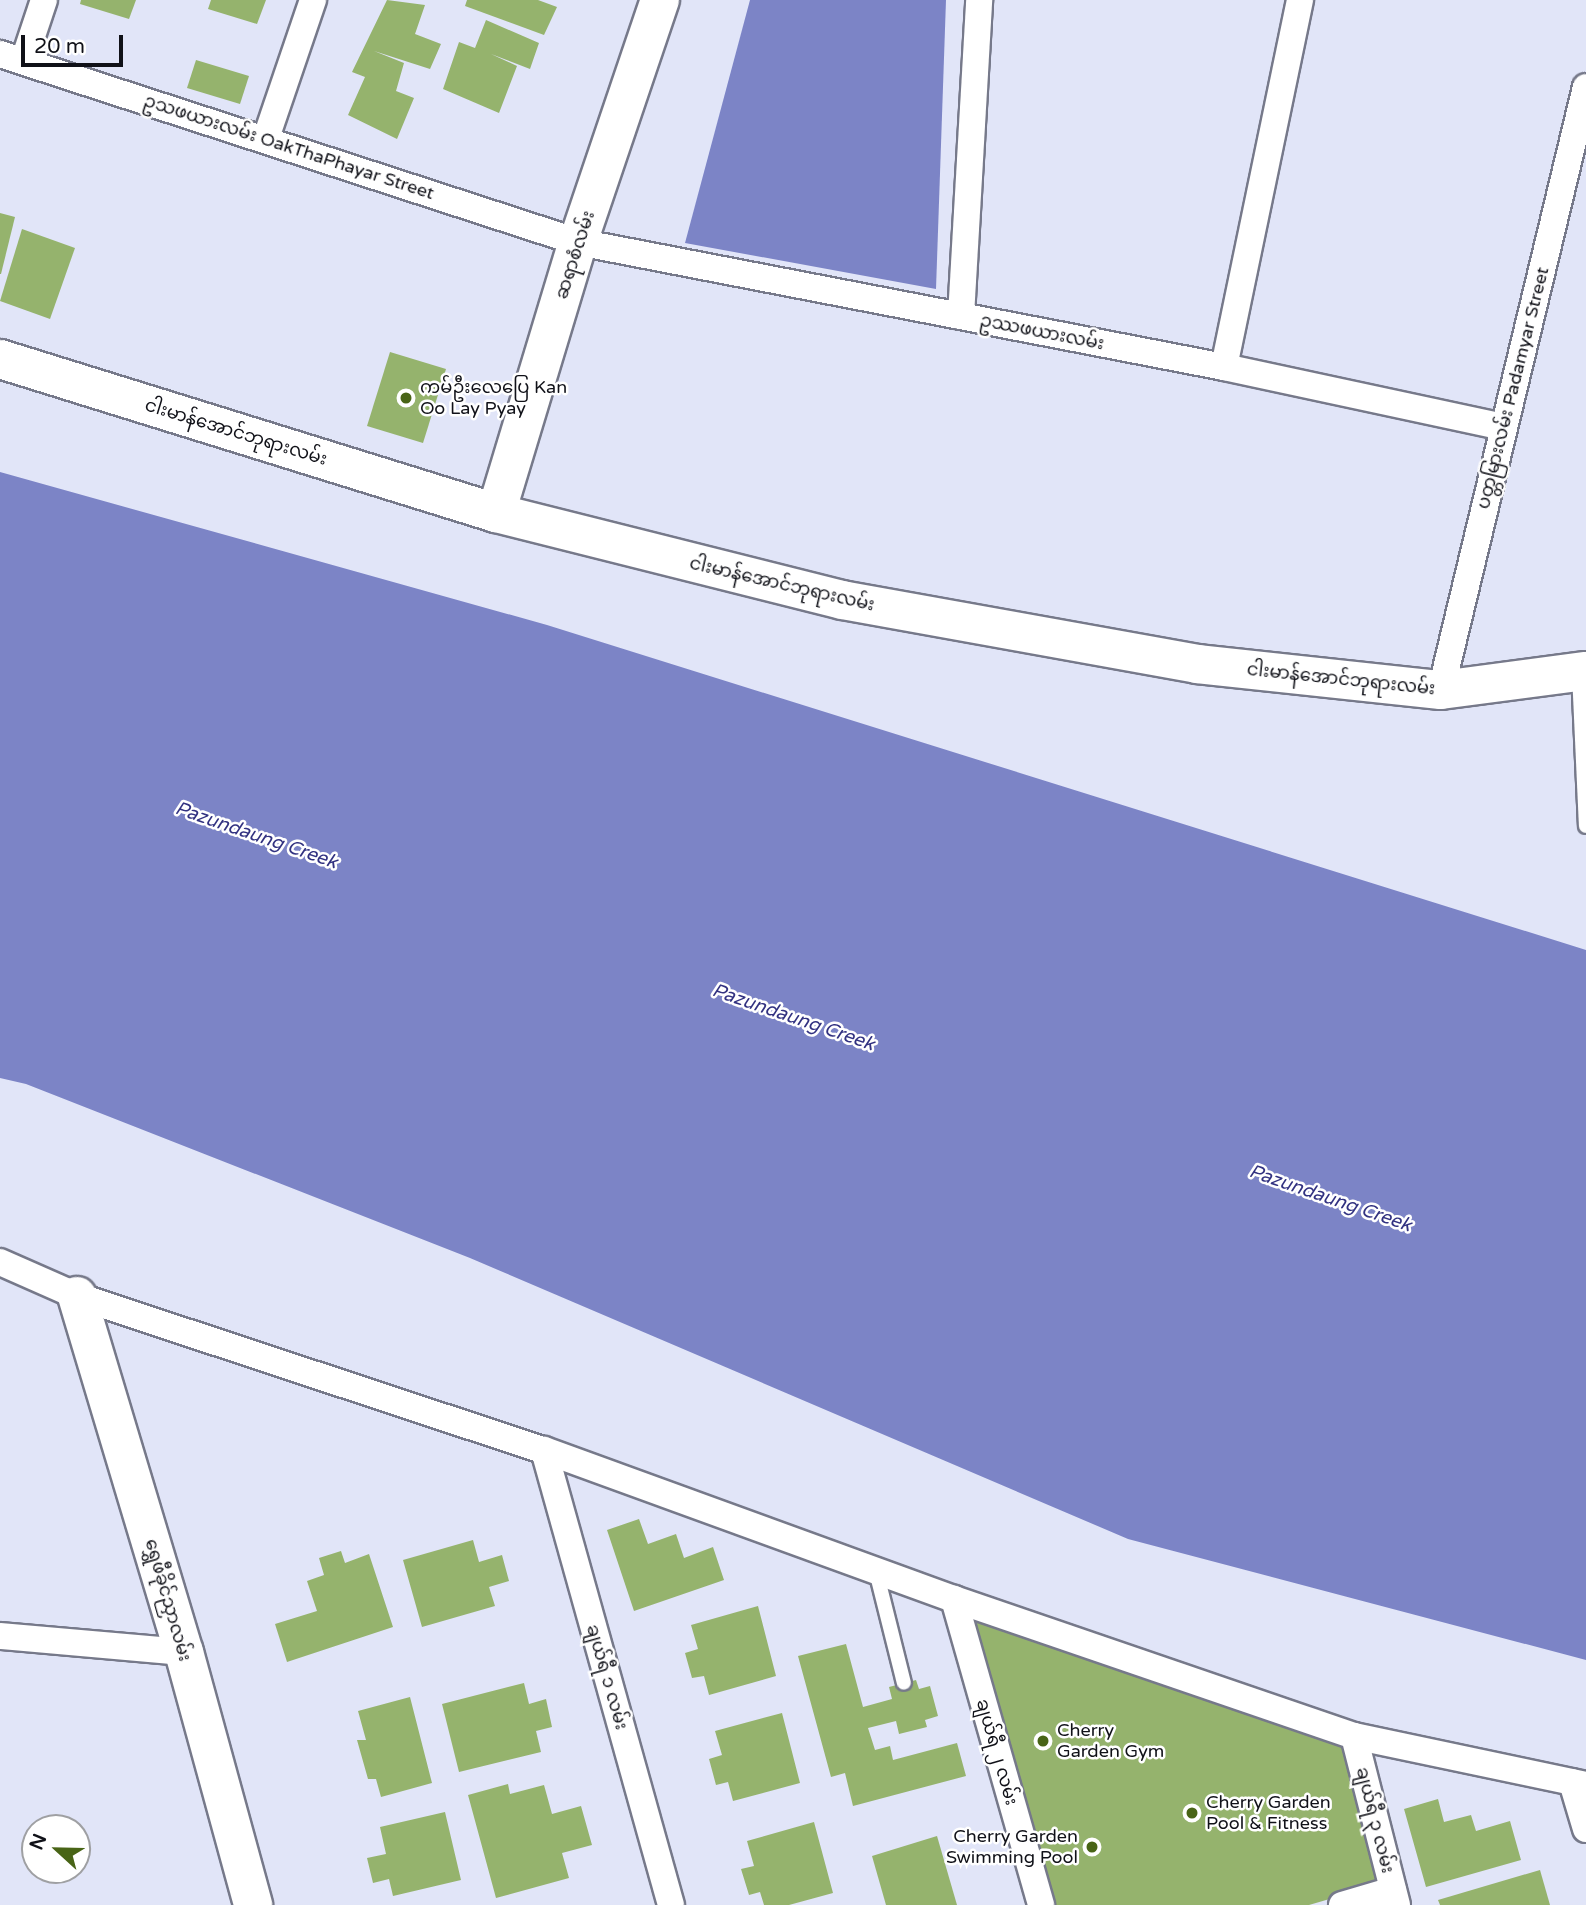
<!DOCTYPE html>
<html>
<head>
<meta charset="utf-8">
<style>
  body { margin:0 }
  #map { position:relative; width:1586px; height:1905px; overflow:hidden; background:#e1e5f8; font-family:"Varela Round","Noto Sans Myanmar",sans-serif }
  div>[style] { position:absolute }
  .water>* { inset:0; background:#7c84c6 }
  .building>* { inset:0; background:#95b36d }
  .roads { filter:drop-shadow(2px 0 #76798a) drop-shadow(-2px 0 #76798a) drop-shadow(0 2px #76798a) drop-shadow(0 -2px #76798a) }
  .lane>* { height:14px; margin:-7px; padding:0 7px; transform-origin:7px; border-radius:7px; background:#fff }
  .street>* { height:26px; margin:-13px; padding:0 13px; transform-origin:13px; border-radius:13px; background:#fff }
  .secondary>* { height:38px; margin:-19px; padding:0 19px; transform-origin:19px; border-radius:19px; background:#fff }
  .dots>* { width:19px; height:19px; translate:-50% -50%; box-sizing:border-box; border:4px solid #fff; border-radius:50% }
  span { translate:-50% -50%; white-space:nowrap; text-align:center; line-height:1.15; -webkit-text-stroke:5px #fff; paint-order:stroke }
  .street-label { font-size:18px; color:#101118 }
  .poi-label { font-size:18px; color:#101118 }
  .left { translate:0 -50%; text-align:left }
  .right { translate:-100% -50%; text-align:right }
  .water-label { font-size:19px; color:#323281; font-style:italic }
  .north { position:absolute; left:21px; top:1814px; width:70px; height:70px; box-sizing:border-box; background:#fff; border:2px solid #9fa0a3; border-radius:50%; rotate:292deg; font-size:19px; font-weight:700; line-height:28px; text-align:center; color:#101118 }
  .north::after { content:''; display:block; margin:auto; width:24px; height:32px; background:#486416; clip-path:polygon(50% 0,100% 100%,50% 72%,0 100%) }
  .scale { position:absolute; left:21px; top:35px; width:102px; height:32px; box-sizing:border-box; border:4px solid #101118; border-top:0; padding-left:9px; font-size:21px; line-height:24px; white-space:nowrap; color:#101118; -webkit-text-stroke:5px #fff; paint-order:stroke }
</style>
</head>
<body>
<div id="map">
  <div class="water">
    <div style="clip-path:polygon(750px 0,946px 0,936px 289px,685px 243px)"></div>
    <div style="clip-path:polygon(0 472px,547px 625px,1586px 950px,1586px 1660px,1128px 1539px,470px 1258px,26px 1084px,0 1078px)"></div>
  </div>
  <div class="building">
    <div style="clip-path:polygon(81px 0,136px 0,129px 19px,80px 4px)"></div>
    <div style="clip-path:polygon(211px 0,266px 0,257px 24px,208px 9px)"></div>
    <div style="clip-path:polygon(387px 0,425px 5px,415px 34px,441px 44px,430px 69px,374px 51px,404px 63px,396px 91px,414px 98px,397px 139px,348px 115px,365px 77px,352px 72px)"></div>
    <div style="clip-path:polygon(467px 0,538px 0,557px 7px,544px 35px,465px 6px)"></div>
    <div style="clip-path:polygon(486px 20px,539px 43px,530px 69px,491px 54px,517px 66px,499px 113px,443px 89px,459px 42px,475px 48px)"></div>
    <div style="clip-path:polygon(196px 60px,249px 76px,240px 104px,187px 88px)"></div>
    <div style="clip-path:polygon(0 213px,15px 217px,1px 274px,0 274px)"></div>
    <div style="clip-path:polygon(22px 229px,75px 248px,50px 319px,0 301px)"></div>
    <div style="clip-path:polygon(390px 352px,446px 369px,423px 443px,367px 426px)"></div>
    <div style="clip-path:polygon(639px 1519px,648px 1544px,676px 1534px,684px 1558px,713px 1547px,724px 1580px,634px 1611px,607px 1530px)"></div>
    <div style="clip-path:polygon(473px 1540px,479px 1562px,502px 1555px,509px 1581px,489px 1587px,495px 1606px,422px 1627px,403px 1560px)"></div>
    <div style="clip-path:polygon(341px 1551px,345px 1563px,369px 1554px,393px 1627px,287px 1662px,275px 1624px,317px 1611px,307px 1581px,324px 1575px,319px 1558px)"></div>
    <div style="clip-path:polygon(758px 1606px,776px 1676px,709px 1695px,704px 1676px,692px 1678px,685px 1653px,698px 1649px,691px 1625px)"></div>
    <div style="clip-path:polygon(965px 1611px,1341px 1742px,1381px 1884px,1309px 1905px,1049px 1905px)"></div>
    <div style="clip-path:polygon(846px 1644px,863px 1707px,892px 1699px,889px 1687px,916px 1680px,919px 1689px,930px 1686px,938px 1716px,925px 1720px,927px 1727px,899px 1734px,896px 1721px,868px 1728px,875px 1750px,890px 1746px,893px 1760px,957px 1743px,966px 1776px,853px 1806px,845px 1773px,831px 1777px,798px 1656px)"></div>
    <div style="clip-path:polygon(524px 1683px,529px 1704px,546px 1699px,552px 1727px,536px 1731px,541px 1752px,459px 1772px,442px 1704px)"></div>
    <div style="clip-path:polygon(410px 1697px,432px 1783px,381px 1797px,376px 1779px,368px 1779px,357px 1740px,366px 1740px,358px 1711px)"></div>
    <div style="clip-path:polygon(782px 1713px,800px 1783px,733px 1801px,728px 1782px,716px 1785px,709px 1759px,722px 1755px,715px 1731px)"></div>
    <div style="clip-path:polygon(508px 1784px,510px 1794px,544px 1785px,552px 1814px,581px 1806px,592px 1845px,562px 1853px,569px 1878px,496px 1898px,468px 1795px)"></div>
    <div style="clip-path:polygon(1438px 1799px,1444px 1822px,1471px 1815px,1476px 1831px,1510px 1821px,1521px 1860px,1426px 1887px,1404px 1809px)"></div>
    <div style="clip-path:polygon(445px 1812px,461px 1880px,393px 1896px,389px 1879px,373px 1883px,367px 1858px,386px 1854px,380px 1827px)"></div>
    <div style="clip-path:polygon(814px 1822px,833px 1893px,789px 1905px,764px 1905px,760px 1892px,749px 1895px,741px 1869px,754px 1866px,747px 1841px)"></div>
    <div style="clip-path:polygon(937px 1836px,957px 1905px,886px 1905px,872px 1856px)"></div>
    <div style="clip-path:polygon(1540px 1870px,1550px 1905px,1440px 1905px,1438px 1900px)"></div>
  </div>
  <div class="roads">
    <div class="lane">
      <div style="left:1579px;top:673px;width:153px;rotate:87.4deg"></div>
      <div style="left:876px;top:1571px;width:115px;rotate:76deg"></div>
    </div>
    <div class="street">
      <div style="left:0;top:54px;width:608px;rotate:18.02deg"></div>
      <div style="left:578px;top:242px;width:658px;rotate:10.95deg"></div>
      <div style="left:1224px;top:367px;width:286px;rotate:12.1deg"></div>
      <div style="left:24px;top:60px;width:63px;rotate:-71.6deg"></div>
      <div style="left:266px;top:138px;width:146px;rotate:-71.2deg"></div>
      <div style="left:961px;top:316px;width:317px;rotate:-86.7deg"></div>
      <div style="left:1224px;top:367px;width:375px;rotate:-78.3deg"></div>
      <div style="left:1441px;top:690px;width:620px;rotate:-76.48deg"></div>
      <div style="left:0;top:1262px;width:84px;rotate:23.8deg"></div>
      <div style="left:77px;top:1296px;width:492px;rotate:18.3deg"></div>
      <div style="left:544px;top:1450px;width:436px;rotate:20deg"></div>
      <div style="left:954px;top:1599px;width:423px;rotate:18.9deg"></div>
      <div style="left:1354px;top:1736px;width:237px;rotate:11.9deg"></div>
      <div style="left:544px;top:1450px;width:472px;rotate:74.4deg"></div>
      <div style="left:954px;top:1599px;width:318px;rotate:74.1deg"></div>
      <div style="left:0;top:1636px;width:185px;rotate:5deg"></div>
      <div style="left:1354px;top:1736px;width:174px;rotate:75.7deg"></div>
      <div style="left:1572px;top:1782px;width:49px;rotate:73.4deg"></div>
      <div style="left:1342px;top:1905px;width:53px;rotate:-16.4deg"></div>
    </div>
    <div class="secondary">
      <div style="left:0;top:359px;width:519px;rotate:17.25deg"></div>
      <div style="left:496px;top:513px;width:357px;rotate:14.1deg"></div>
      <div style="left:842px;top:600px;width:361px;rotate:10.2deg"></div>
      <div style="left:1197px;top:664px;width:245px;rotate:6.1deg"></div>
      <div style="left:1441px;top:690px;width:146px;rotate:-7.5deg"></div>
      <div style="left:496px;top:513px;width:283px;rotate:-73.2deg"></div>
      <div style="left:578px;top:242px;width:256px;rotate:-71.3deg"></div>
      <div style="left:77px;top:1296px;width:372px;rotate:73.3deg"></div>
      <div style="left:184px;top:1652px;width:262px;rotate:74.7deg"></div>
    </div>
  </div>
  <div class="dots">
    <div style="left:406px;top:398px;background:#486416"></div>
    <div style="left:1043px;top:1741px;background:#486416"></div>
    <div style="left:1192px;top:1813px;background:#486416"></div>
    <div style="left:1092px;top:1847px;background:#486416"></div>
  </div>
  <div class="street-label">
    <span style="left:289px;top:147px;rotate:18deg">ဥသဖယားလမ်း OakThaPhayar Street</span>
    <span style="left:575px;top:255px;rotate:-72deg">ဆရာစံလမ်း</span>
    <span style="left:1042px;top:332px;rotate:11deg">ဥဿဖယားလမ်း</span>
    <span style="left:1513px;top:388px;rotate:-76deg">ပတ္တမြားလမ်း Padamyar Street</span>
    <span style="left:236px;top:432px;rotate:17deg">ငါးမာန်အောင်ဘုရားလမ်း</span>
    <span style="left:782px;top:584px;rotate:13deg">ငါးမာန်အောင်ဘုရားလမ်း</span>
    <span style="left:1341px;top:679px;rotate:6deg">ငါးမာန်အောင်ဘုရားလမ်း</span>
    <span style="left:168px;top:1600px;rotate:74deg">ရွှေဖီခိုင်ညှာလမ်း</span>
    <span style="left:607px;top:1677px;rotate:74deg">ချယ်ရီ ၁ လမ်း</span>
    <span style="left:997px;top:1752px;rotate:74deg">ချယ်ရီ ၂ လမ်း</span>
    <span style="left:1375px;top:1820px;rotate:76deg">ချယ်ရီ ၃ လမ်း</span>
  </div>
  <div class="poi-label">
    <span class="left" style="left:420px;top:398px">ကမ်ဦးလေပြေ Kan<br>Oo Lay Pyay</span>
    <span class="left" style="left:1057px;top:1741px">Cherry<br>Garden Gym</span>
    <span class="left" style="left:1206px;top:1813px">Cherry Garden<br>Pool &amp; Fitness</span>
    <span class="right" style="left:1078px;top:1847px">Cherry Garden<br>Swimming Pool</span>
  </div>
  <div class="water-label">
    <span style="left:256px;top:836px;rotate:19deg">Pazundaung Creek</span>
    <span style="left:793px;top:1018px;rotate:19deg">Pazundaung Creek</span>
    <span style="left:1330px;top:1199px;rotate:19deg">Pazundaung Creek</span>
  </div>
  <div class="north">N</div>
  <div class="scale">20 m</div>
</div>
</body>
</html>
